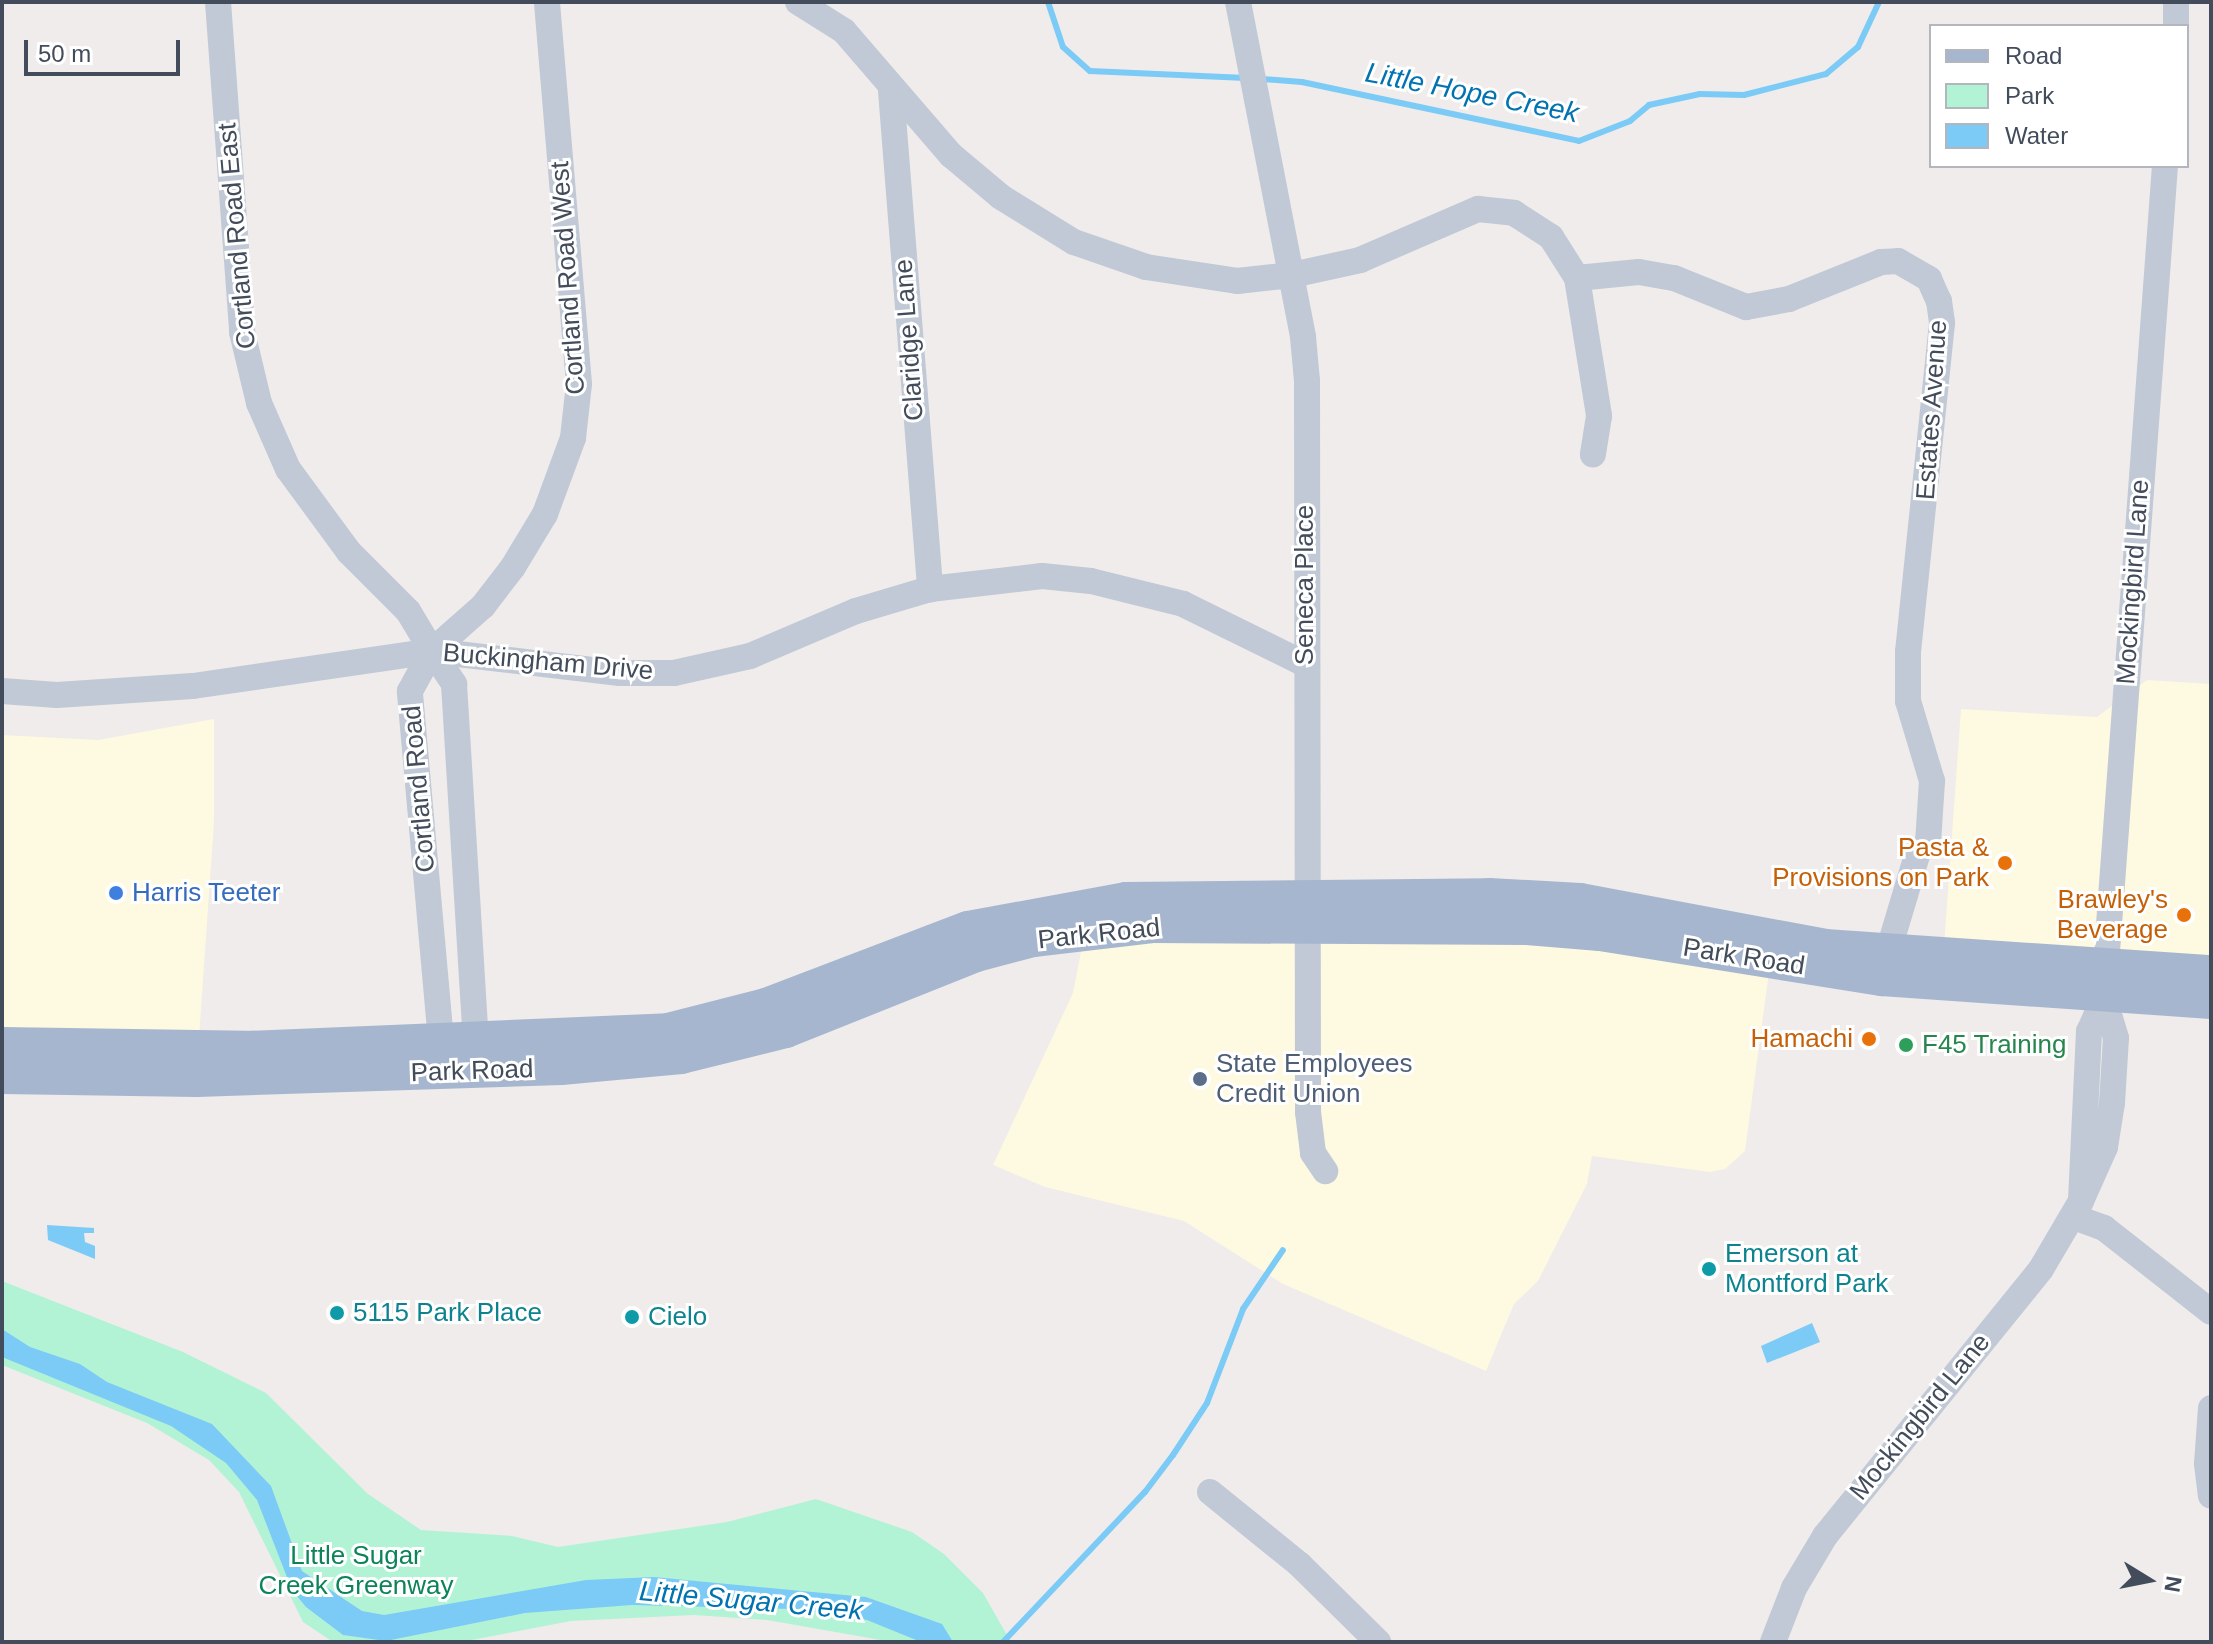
<!DOCTYPE html>
<html>
<head>
<meta charset="utf-8">
<style>
  body { margin:0 }
  #map { position:relative; width:2213px; height:1644px; overflow:hidden; background:#efeceb; font-family:Helvetica,sans-serif }
  div>[style] { position:absolute }
  .commercial>* { inset:0; background:#fef9e1 }
  .green>* { inset:0; background:#b3f3d5 }
  .water>* { inset:0; background:#7bcbf6 }
  .stream>* { height:6px; margin:-3px; padding:0 3px; transform-origin:3px; border-radius:3px; background:#7bcbf6 }
  .minor>* { height:26px; margin:-13px; padding:0 13px; transform-origin:13px; border-radius:13px; background:#c0c9d5 }
  .major>* { height:34px; margin:-17px; padding:0 17px; transform-origin:17px; border-radius:17px; background:#a7b6cf }
  .dots>* { width:22px; height:22px; translate:-50% -50%; box-sizing:border-box; border:4px solid #fff; border-radius:50% }
  span { translate:-50% -50%; white-space:nowrap; text-align:center; line-height:1.15; -webkit-text-stroke:6px #fff; paint-order:stroke }
  .street-label { font-size:26px; color:#424c5b }
  .food-label { font-size:26px; color:#c56008 }
  .right { translate:-100% -50%; text-align:right }
  .shop-label { font-size:26px; color:#366cbe }
  .left { translate:0 -50%; text-align:left }
  .leisure-label { font-size:26px; color:#27864d }
  .service-label { font-size:26px; color:#4e5e75 }
  .culture-label { font-size:26px; color:#0d838f }
  .park-label { font-size:26px; color:#0c8358 }
  .water-label { font-size:28px; color:#0073b0; font-style:italic }
  .frame { position:absolute; inset:0; border:4px solid #424c5b; pointer-events:none }
  .legend { position:absolute; left:1929px; top:24px; width:260px; height:144px; box-sizing:border-box; background:#fff; border:2px solid #b3b7bd; margin:0; padding:10px 14px; list-style:none; font-size:24px; color:#424c5b }
  .legend li { display:flex; align-items:center; gap:16px; height:40px }
  .legend b { width:40px; border:2px solid #b3b7bd }
  .north { position:absolute; left:2109px; top:1540px; width:80px; height:80px; -webkit-text-stroke:6px #fff; paint-order:stroke; rotate:100deg; font-size:22px; font-weight:700; line-height:32px; text-align:center; color:#424c5b }
  .north::after { content:''; display:block; margin:auto; width:28px; height:36px; background:#424c5b; clip-path:polygon(50% 0,100% 100%,50% 72%,0 100%) }
  .scale { position:absolute; left:24px; top:40px; width:156px; height:36px; box-sizing:border-box; border:4px solid #424c5b; border-top:0; padding-left:10px; font-size:24px; line-height:28px; white-space:nowrap; color:#424c5b; -webkit-text-stroke:6px #fff; paint-order:stroke }
</style>
</head>
<body>
<div id="map">
  <div class="commercial">
    <div style="clip-path:polygon(2147px 680px,2211px 684px,2211px 961px,1944px 946px,1961px 709px,2097px 717px)"></div>
    <div style="clip-path:polygon(214px 719px,214px 822px,199px 1038px,2px 1034px,2px 735px,98px 740px)"></div>
    <div style="clip-path:polygon(1454px 933px,1769px 972px,1745px 1151px,1725px 1169px,1710px 1172px,1592px 1156px,1587px 1184px,1538px 1281px,1514px 1304px,1486px 1371px,1283px 1284px,1184px 1221px,1045px 1187px,993px 1165px,1073px 993px,1083px 941px)"></div>
  </div>
  <div class="green">
    <div style="clip-path:polygon(2px 1281px,183px 1352px,266px 1393px,368px 1494px,421px 1530px,512px 1536px,558px 1547px,727px 1522px,816px 1499px,912px 1532px,944px 1554px,983px 1593px,1011px 1642px,892px 1642px,767px 1620px,694px 1615px,571px 1621px,461px 1642px,333px 1642px,303px 1622px,239px 1492px,209px 1460px,147px 1423px,2px 1365px)"></div>
  </div>
  <div class="water">
    <div style="clip-path:polygon(47px 1225px,94px 1228px,94px 1233px,84px 1233px,85px 1242px,95px 1246px,95px 1259px,48px 1240px)"></div>
    <div style="clip-path:polygon(1812px 1323px,1820px 1342px,1767px 1363px,1761px 1346px)"></div>
    <div style="clip-path:polygon(2px 1329px,30px 1347px,80px 1364px,107px 1382px,212px 1424px,271px 1486px,302px 1571px,362px 1611px,384px 1615px,586px 1580px,654px 1577px,866px 1597px,942px 1624px,953px 1642px,921px 1642px,867px 1620px,793px 1609px,632px 1605px,525px 1613px,386px 1641px,343px 1635px,306px 1607px,292px 1590px,257px 1500px,226px 1463px,171px 1426px,2px 1357px)"></div>
  </div>
  <div class="stream">
    <div style="left:1048px;top:2px;width:47px;rotate:71.6deg"></div>
    <div style="left:1063px;top:47px;width:36px;rotate:42deg"></div>
    <div style="left:1090px;top:71px;width:156px;rotate:2.6deg"></div>
    <div style="left:1262px;top:79px;width:40px;rotate:4.3deg"></div>
    <div style="left:1302px;top:82px;width:283px;rotate:12deg"></div>
    <div style="left:1579px;top:141px;width:55px;rotate:-21.4deg"></div>
    <div style="left:1630px;top:121px;width:25px;rotate:-40deg"></div>
    <div style="left:1649px;top:105px;width:52px;rotate:-12.2deg"></div>
    <div style="left:1700px;top:94px;width:44px;rotate:1.3deg"></div>
    <div style="left:1744px;top:95px;width:85px;rotate:-14.4deg"></div>
    <div style="left:1826px;top:74px;width:42px;rotate:-40.2deg"></div>
    <div style="left:1858px;top:47px;width:50px;rotate:-65deg"></div>
    <div style="left:1003px;top:1642px;width:207px;rotate:-46.6deg"></div>
    <div style="left:1145px;top:1492px;width:46px;rotate:-52.9deg"></div>
    <div style="left:1173px;top:1455px;width:62px;rotate:-56.8deg"></div>
    <div style="left:1207px;top:1403px;width:101px;rotate:-69deg"></div>
    <div style="left:1243px;top:1309px;width:71px;rotate:-55.9deg"></div>
  </div>
  <div class="minor">
    <div style="left:218px;top:2px;width:331px;rotate:85.8deg"></div>
    <div style="left:242px;top:332px;width:73px;rotate:76.5deg"></div>
    <div style="left:259px;top:403px;width:72px;rotate:66.3deg"></div>
    <div style="left:288px;top:469px;width:103px;rotate:53.7deg"></div>
    <div style="left:349px;top:552px;width:83px;rotate:45deg"></div>
    <div style="left:408px;top:611px;width:47px;rotate:59deg"></div>
    <div style="left:432px;top:651px;width:68px;rotate:-41.4deg"></div>
    <div style="left:483px;top:606px;width:49px;rotate:-52.4deg"></div>
    <div style="left:513px;top:567px;width:62px;rotate:-58.9deg"></div>
    <div style="left:545px;top:514px;width:81px;rotate:-69.8deg"></div>
    <div style="left:573px;top:438px;width:54px;rotate:-83.7deg"></div>
    <div style="left:579px;top:384px;width:383px;rotate:-94.8deg"></div>
    <div style="left:798px;top:2px;width:54px;rotate:32.2deg"></div>
    <div style="left:844px;top:31px;width:164px;rotate:49.2deg"></div>
    <div style="left:951px;top:155px;width:65px;rotate:40deg"></div>
    <div style="left:1001px;top:197px;width:86px;rotate:31.7deg"></div>
    <div style="left:1074px;top:242px;width:76px;rotate:19.1deg"></div>
    <div style="left:1146px;top:267px;width:92px;rotate:8.7deg"></div>
    <div style="left:1237px;top:281px;width:55px;rotate:-6.2deg"></div>
    <div style="left:1292px;top:275px;width:70px;rotate:-12.4deg"></div>
    <div style="left:1360px;top:260px;width:129px;rotate:-23.4deg"></div>
    <div style="left:1478px;top:209px;width:36px;rotate:6deg"></div>
    <div style="left:1514px;top:213px;width:44px;rotate:33deg"></div>
    <div style="left:1551px;top:237px;width:49px;rotate:57.6deg"></div>
    <div style="left:1577px;top:278px;width:140px;rotate:80.9deg"></div>
    <div style="left:1599px;top:416px;width:39px;rotate:99deg"></div>
    <div style="left:1238px;top:2px;width:341px;rotate:79deg"></div>
    <div style="left:1303px;top:337px;width:44px;rotate:84.8deg"></div>
    <div style="left:1307px;top:381px;width:731px;rotate:89.92deg"></div>
    <div style="left:1308px;top:1112px;width:41px;rotate:83deg"></div>
    <div style="left:1313px;top:1153px;width:22px;rotate:56deg"></div>
    <div style="left:2176px;top:26px;width:24px;rotate:-90deg"></div>
    <div style="left:891px;top:91px;width:500px;rotate:85.5deg"></div>
    <div style="left:1577px;top:278px;width:62px;rotate:-5.5deg"></div>
    <div style="left:1639px;top:272px;width:36px;rotate:10deg"></div>
    <div style="left:1674px;top:278px;width:78px;rotate:21.9deg"></div>
    <div style="left:1746px;top:307px;width:44px;rotate:-10.5deg"></div>
    <div style="left:1789px;top:299px;width:99px;rotate:-21.9deg"></div>
    <div style="left:1881px;top:262px;width:17px;rotate:-3deg"></div>
    <div style="left:1898px;top:261px;width:36px;rotate:30deg"></div>
    <div style="left:1929px;top:279px;width:24px;rotate:66deg"></div>
    <div style="left:1939px;top:301px;width:22px;rotate:82deg"></div>
    <div style="left:1942px;top:323px;width:331px;rotate:95.9deg"></div>
    <div style="left:1908px;top:652px;width:49px;rotate:90deg"></div>
    <div style="left:1908px;top:701px;width:84px;rotate:73.3deg"></div>
    <div style="left:1932px;top:781px;width:62px;rotate:93.7deg"></div>
    <div style="left:1928px;top:843px;width:13px;rotate:138deg"></div>
    <div style="left:1918px;top:852px;width:122px;rotate:106.7deg"></div>
    <div style="left:2px;top:691px;width:55px;rotate:4.2deg"></div>
    <div style="left:57px;top:695px;width:136px;rotate:-3.8deg"></div>
    <div style="left:193px;top:686px;width:242px;rotate:-8.3deg"></div>
    <div style="left:432px;top:651px;width:189px;rotate:6.7deg"></div>
    <div style="left:620px;top:673px;width:54px"></div>
    <div style="left:674px;top:673px;width:78px;rotate:-12.6deg"></div>
    <div style="left:750px;top:656px;width:115px;rotate:-23deg"></div>
    <div style="left:856px;top:611px;width:77px;rotate:-16.6deg"></div>
    <div style="left:930px;top:589px;width:113px;rotate:-6.6deg"></div>
    <div style="left:1042px;top:576px;width:49px;rotate:5.8deg"></div>
    <div style="left:1091px;top:581px;width:95px;rotate:14deg"></div>
    <div style="left:1183px;top:604px;width:136px;rotate:26.2deg"></div>
    <div style="left:2104px;top:998px;width:36px;rotate:114deg"></div>
    <div style="left:2089px;top:1031px;width:170px;rotate:92.7deg"></div>
    <div style="left:2081px;top:1201px;width:59px;rotate:-66deg"></div>
    <div style="left:2105px;top:1147px;width:45px;rotate:-81deg"></div>
    <div style="left:2112px;top:1103px;width:65px;rotate:-86.5deg"></div>
    <div style="left:2116px;top:1038px;width:42px;rotate:-106.7deg"></div>
    <div style="left:2104px;top:998px;width:33px;rotate:-87deg"></div>
    <div style="left:2106px;top:965px;width:801px;rotate:-85.78deg"></div>
    <div style="left:441px;top:1041px;width:351px;rotate:-95.1deg"></div>
    <div style="left:410px;top:691px;width:46px;rotate:-61.2deg"></div>
    <div style="left:432px;top:651px;width:40px;rotate:56deg"></div>
    <div style="left:454px;top:684px;width:357px;rotate:86.5deg"></div>
    <div style="left:2074px;top:1217px;width:32px;rotate:20deg"></div>
    <div style="left:2104px;top:1228px;width:136px;rotate:38.1deg"></div>
    <div style="left:2211px;top:1408px;width:56px;rotate:94.1deg"></div>
    <div style="left:2207px;top:1464px;width:32px;rotate:83deg"></div>
    <div style="left:1210px;top:1492px;width:116px;rotate:39deg"></div>
    <div style="left:1300px;top:1565px;width:110px;rotate:44.6deg"></div>
    <div style="left:1773px;top:1642px;width:58px;rotate:-68.7deg"></div>
    <div style="left:1794px;top:1588px;width:61px;rotate:-59.2deg"></div>
    <div style="left:1825px;top:1536px;width:343px;rotate:-51deg"></div>
    <div style="left:2041px;top:1269px;width:79px;rotate:-59.5deg"></div>
  </div>
  <div class="major">
    <div style="left:2px;top:1044px;width:244px;rotate:0.9deg"></div>
    <div style="left:246px;top:1048px;width:422px;rotate:-2.4deg"></div>
    <div style="left:668px;top:1030px;width:101px;rotate:-14.3deg"></div>
    <div style="left:766px;top:1005px;width:216px;rotate:-20.9deg"></div>
    <div style="left:968px;top:928px;width:161px;rotate:-10.4deg"></div>
    <div style="left:1126px;top:899px;width:363px;rotate:-0.6deg"></div>
    <div style="left:1489px;top:895px;width:91px;rotate:3.1deg"></div>
    <div style="left:1580px;top:900px;width:249px;rotate:10.6deg"></div>
    <div style="left:1825px;top:946px;width:387px;rotate:3.9deg"></div>
    <div style="left:2px;top:1077px;width:195px;rotate:0.9deg"></div>
    <div style="left:197px;top:1080px;width:364px;rotate:-1.9deg"></div>
    <div style="left:561px;top:1068px;width:121px;rotate:-5.2deg"></div>
    <div style="left:681px;top:1057px;width:108px;rotate:-13.9deg"></div>
    <div style="left:786px;top:1031px;width:205px;rotate:-21.8deg"></div>
    <div style="left:976px;top:955px;width:59px;rotate:-14.7deg"></div>
    <div style="left:1033px;top:940px;width:120px;rotate:-6.7deg"></div>
    <div style="left:1152px;top:926px;width:375px;rotate:0.3deg"></div>
    <div style="left:1527px;top:928px;width:73px;rotate:4.7deg"></div>
    <div style="left:1600px;top:934px;width:286px;rotate:9.1deg"></div>
    <div style="left:1882px;top:979px;width:330px;rotate:4deg"></div>
  </div>
  <div class="dots">
    <div style="left:2005px;top:863px;background:#e8710a"></div>
    <div style="left:116px;top:893px;background:#3f7fe0"></div>
    <div style="left:2184px;top:915px;background:#e8710a"></div>
    <div style="left:1869px;top:1039px;background:#e8710a"></div>
    <div style="left:1906px;top:1045px;background:#2e9e5b"></div>
    <div style="left:1200px;top:1079px;background:#5c6f8a"></div>
    <div style="left:1709px;top:1269px;background:#0f9aa8"></div>
    <div style="left:337px;top:1313px;background:#0f9aa8"></div>
    <div style="left:632px;top:1317px;background:#0f9aa8"></div>
  </div>
  <div class="street-label">
    <span style="left:237px;top:236px;rotate:-95deg">Cortland Road East</span>
    <span style="left:568px;top:278px;rotate:-94deg">Cortland Road West</span>
    <span style="left:909px;top:340px;rotate:-94deg">Claridge Lane</span>
    <span style="left:1932px;top:410px;rotate:-86deg">Estates Avenue</span>
    <span style="left:2133px;top:582px;rotate:-86deg">Mockingbird Lane</span>
    <span style="left:1305px;top:585px;rotate:-90deg">Seneca Place</span>
    <span style="left:548px;top:662px;rotate:5deg">Buckingham Drive</span>
    <span style="left:419px;top:789px;rotate:-95deg">Cortland Road</span>
    <span style="left:1099px;top:934px;rotate:-6deg">Park Road</span>
    <span style="left:1744px;top:957px;rotate:9deg">Park Road</span>
    <span style="left:472px;top:1071px;rotate:-2deg">Park Road</span>
    <span style="left:1920px;top:1417px;rotate:-51deg">Mockingbird Lane</span>
  </div>
  <div class="food-label">
    <span class="right" style="left:1989px;top:863px">Pasta &amp;<br>Provisions on Park</span>
    <span class="right" style="left:2168px;top:915px">Brawley's<br>Beverage</span>
    <span class="right" style="left:1853px;top:1039px">Hamachi</span>
  </div>
  <div class="shop-label">
    <span class="left" style="left:132px;top:893px">Harris Teeter</span>
  </div>
  <div class="leisure-label">
    <span class="left" style="left:1922px;top:1045px">F45 Training</span>
  </div>
  <div class="service-label">
    <span class="left" style="left:1216px;top:1079px">State Employees<br>Credit Union</span>
  </div>
  <div class="culture-label">
    <span class="left" style="left:1725px;top:1269px">Emerson at<br>Montford Park</span>
    <span class="left" style="left:353px;top:1313px">5115 Park Place</span>
    <span class="left" style="left:648px;top:1317px">Cielo</span>
  </div>
  <div class="park-label">
    <span style="left:356px;top:1571px">Little Sugar<br>Creek Greenway</span>
  </div>
  <div class="water-label">
    <span style="left:1472px;top:93px;rotate:11deg">Little Hope Creek</span>
    <span style="left:751px;top:1601px;rotate:5deg">Little Sugar Creek</span>
  </div>
  <div class="frame"></div>
  <ul class="legend">
  <li><b style="height:10px;background:#a7b6cf"></b>Road</li>
  <li><b style="height:22px;background:#b3f3d5"></b>Park</li>
  <li><b style="height:22px;background:#7bcbf6"></b>Water</li>
  </ul>
  <div class="north">N</div>
  <div class="scale">50 m</div>
</div>
</body>
</html>
